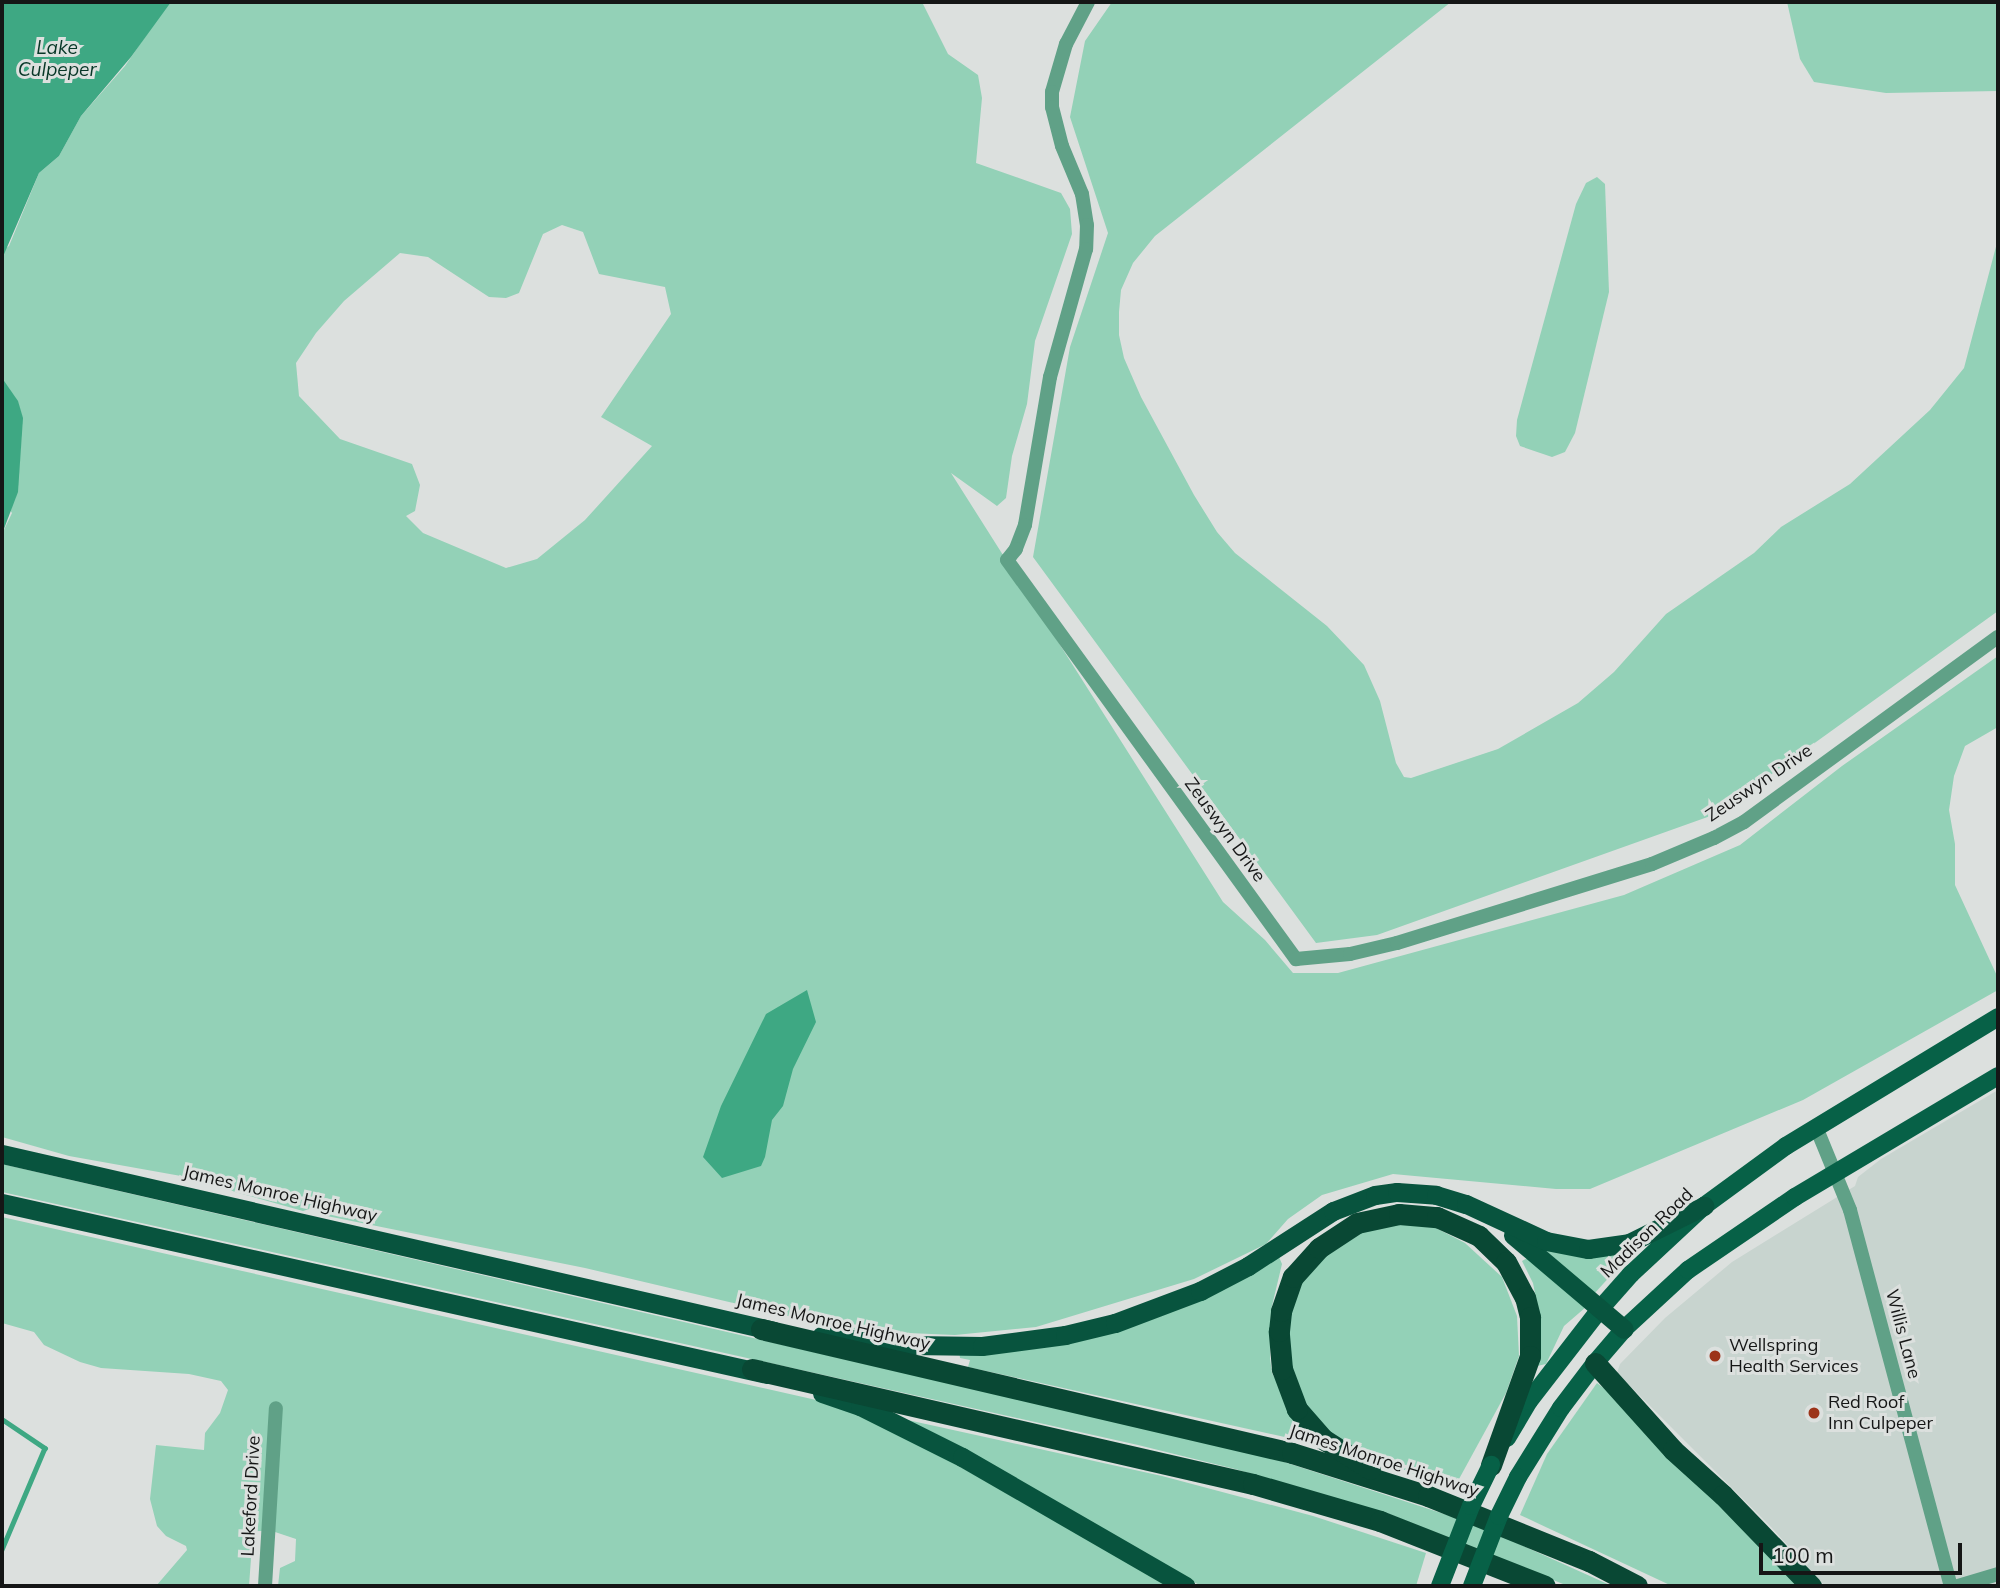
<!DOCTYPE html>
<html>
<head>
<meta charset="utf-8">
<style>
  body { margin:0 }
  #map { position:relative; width:2000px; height:1588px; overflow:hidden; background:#dce0de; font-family:Mulish,sans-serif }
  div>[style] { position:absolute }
  .built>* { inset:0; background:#c8d4cf }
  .green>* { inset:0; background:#93d1b7 }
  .water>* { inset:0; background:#3ea883 }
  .stream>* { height:4.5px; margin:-2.25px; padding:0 2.25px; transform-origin:2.25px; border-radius:2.25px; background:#3ea883 }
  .minor>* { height:14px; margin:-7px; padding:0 7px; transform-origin:7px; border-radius:7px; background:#60a187 }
  .primary>* { height:18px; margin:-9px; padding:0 9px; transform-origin:9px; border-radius:9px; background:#076147 }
  .trunk>* { height:19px; margin:-9.5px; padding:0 9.5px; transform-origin:9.5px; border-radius:9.5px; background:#08543e }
  .motorway>* { height:21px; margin:-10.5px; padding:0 10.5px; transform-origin:10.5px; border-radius:10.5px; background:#094834 }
  .primary-bridge>* { height:18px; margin:-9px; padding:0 9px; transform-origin:9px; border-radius:9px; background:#076147 }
  .dots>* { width:19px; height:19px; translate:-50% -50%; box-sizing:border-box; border:4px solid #dce0de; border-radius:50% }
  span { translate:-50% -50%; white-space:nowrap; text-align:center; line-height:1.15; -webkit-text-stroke:6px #dce0de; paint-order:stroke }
  .street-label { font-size:18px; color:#151616 }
  .poi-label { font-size:18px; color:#151616 }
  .left { translate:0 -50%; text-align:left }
  .water-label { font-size:19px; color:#073727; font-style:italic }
  .frame { position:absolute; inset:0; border:4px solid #151616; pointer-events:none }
  .scale { position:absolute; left:1759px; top:1543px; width:203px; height:32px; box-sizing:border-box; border:4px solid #151616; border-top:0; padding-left:9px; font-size:21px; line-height:24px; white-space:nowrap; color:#151616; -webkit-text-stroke:5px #dce0de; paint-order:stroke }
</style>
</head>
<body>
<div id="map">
  <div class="built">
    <div style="clip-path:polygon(1998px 1090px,1998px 1586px,1825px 1586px,1771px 1527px,1617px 1373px,1620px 1364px,1665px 1318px,1732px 1262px,1855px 1186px,1858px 1177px,1881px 1159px)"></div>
  </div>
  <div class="green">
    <div style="clip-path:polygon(evenodd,169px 2px,922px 2px,948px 54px,978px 75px,982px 98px,976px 163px,1061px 193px,1070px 209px,1072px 234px,1035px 341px,1027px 404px,1012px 456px,1006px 498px,997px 506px,951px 473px,1223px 902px,1265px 940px,1293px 973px,1338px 973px,1624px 895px,1740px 845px,1842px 766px,1998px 656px,1998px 727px,1965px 746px,1954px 776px,1949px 810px,1955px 844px,1955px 885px,1998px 978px,1998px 990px,1803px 1100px,1590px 1189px,1556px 1189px,1393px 1174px,1322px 1195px,1288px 1219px,1266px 1244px,1194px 1279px,1036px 1327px,955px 1335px,861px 1331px,801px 1319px,585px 1268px,327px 1216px,331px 1202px,303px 1211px,235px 1192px,209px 1181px,69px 1156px,2px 1137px,2px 534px,12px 513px,2px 498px,2px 251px,9px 246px,39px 173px,59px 156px,81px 116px,125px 66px,169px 2px,562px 225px,583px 232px,599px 274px,665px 287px,671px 314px,601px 417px,652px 446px,585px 520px,537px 559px,506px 568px,423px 533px,406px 516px,415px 511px,420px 485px,412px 464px,340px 439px,299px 396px,296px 363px,316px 333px,344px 301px,400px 253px,428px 257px,489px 297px,506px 298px,519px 293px,543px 234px,562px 225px)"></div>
    <div style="clip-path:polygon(1112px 2px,1451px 2px,1155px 236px,1133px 263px,1121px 290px,1119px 312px,1119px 335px,1124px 358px,1141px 397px,1194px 495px,1217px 532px,1235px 553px,1327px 626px,1364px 665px,1380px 701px,1396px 763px,1404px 777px,1411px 778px,1498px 749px,1578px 703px,1614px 672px,1666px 614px,1754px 553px,1781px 527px,1850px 484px,1930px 410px,1964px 368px,1998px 239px,1998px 611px,1716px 814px,1377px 935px,1316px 943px,1033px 557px,1070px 347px,1108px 233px,1070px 117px,1085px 41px)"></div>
    <div style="clip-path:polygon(1787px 2px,1998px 2px,1998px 91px,1886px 93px,1814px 82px,1800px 59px)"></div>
    <div style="clip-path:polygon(1597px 177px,1605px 184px,1609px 292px,1575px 433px,1565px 452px,1552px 457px,1520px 446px,1516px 436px,1517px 420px,1576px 204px,1586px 183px)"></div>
    <div style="clip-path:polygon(2px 1164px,1272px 1458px,1475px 1524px,1612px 1586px,1568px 1586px,1389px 1514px,1235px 1469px,1138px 1445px,2px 1192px)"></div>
    <div style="clip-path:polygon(2px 1217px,825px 1402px,880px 1421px,1169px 1586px,278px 1586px,280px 1568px,295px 1561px,296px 1539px,272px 1531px,253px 1531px,249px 1586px,156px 1586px,187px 1550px,186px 1546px,166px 1536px,157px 1526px,150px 1499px,156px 1445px,204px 1450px,205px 1433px,220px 1413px,228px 1390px,221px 1381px,189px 1374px,101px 1368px,80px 1362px,44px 1345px,34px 1332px,2px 1323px)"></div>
    <div style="clip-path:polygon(1393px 1223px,1434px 1227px,1465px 1243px,1502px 1277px,1517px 1316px,1519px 1356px,1506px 1393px,1453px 1490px,1349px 1447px,1310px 1417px,1289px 1371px,1284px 1336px,1296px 1291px,1309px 1271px,1324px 1254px,1357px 1232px)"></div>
    <div style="clip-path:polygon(1642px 1241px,1594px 1294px,1545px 1250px)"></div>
    <div style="clip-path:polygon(1531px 1256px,1586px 1307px,1564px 1326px,1546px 1364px,1537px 1366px,1538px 1309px,1533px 1283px,1522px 1261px)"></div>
    <div style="clip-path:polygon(1279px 1257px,1282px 1264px,1271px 1310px,1270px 1358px,1272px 1373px,1308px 1437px,1303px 1441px,968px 1367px,970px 1360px,960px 1358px,959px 1350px,1008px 1347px,1251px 1272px)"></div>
    <div style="clip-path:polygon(1597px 1383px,1605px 1389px,1805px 1586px,1672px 1586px,1520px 1515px,1547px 1454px)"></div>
    <div style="clip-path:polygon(903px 1419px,1162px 1476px,1313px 1516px,1426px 1553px,1416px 1586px,1201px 1586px)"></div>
  </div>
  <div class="water">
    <div style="clip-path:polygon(2px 2px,171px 2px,131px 57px,81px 116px,59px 156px,39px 173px,2px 259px)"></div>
    <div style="clip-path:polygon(2px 378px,18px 401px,23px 418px,18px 492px,2px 534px)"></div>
    <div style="clip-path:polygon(807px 990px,816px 1022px,793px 1069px,783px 1106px,772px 1120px,765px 1157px,761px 1166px,722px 1178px,703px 1157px,721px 1106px,766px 1014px)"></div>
  </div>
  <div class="stream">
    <div style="left:2px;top:1419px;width:52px;rotate:34deg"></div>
    <div style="left:45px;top:1448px;width:111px;rotate:112.9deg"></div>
  </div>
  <div class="minor">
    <div style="left:1088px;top:2px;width:47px;rotate:117.6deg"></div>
    <div style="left:1066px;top:44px;width:50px;rotate:106.3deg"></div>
    <div style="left:1052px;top:92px;width:15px;rotate:90deg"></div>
    <div style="left:1052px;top:107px;width:40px;rotate:75.6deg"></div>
    <div style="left:1062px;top:146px;width:52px;rotate:67.4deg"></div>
    <div style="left:1082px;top:194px;width:31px;rotate:81deg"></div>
    <div style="left:1087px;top:225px;width:24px;rotate:92deg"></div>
    <div style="left:1086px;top:249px;width:133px;rotate:105.7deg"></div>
    <div style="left:1050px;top:377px;width:150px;rotate:99.6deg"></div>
    <div style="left:1025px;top:525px;width:26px;rotate:111deg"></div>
    <div style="left:1016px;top:549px;width:14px;rotate:129deg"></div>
    <div style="left:1007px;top:560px;width:493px;rotate:54.1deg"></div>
    <div style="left:1296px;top:959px;width:54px;rotate:-5.3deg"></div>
    <div style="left:1350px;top:954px;width:48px;rotate:-13.2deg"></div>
    <div style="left:1397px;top:943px;width:267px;rotate:-17.2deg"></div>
    <div style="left:1652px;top:864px;width:67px;rotate:-22.8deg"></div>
    <div style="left:1714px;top:838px;width:34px;rotate:-28deg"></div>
    <div style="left:1744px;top:822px;width:314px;rotate:-36.1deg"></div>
    <div style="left:1816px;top:1127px;width:90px;rotate:67.7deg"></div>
    <div style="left:1850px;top:1210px;width:389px;rotate:75deg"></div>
    <div style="left:265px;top:1586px;width:178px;rotate:-86.5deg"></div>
    <div style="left:1958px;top:1586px;width:42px;rotate:-16.7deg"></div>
  </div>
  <div class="primary">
    <div style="left:1507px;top:1438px;width:43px;rotate:-59.3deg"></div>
    <div style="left:1529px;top:1401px;width:116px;rotate:-52.3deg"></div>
    <div style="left:1600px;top:1309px;width:47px;rotate:-48.5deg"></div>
    <div style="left:1631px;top:1274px;width:100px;rotate:-43deg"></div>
    <div style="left:1704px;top:1206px;width:102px;rotate:-36.2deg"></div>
    <div style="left:1786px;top:1146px;width:248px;rotate:-31.3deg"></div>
    <div style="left:1518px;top:1477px;width:81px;rotate:-58.1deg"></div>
    <div style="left:1561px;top:1408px;width:56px;rotate:-52.9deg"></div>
    <div style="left:1595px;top:1363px;width:45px;rotate:-49.5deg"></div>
    <div style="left:1624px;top:1329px;width:87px;rotate:-42.7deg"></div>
    <div style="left:1688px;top:1270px;width:130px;rotate:-34.3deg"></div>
    <div style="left:1795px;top:1197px;width:236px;rotate:-30.8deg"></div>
  </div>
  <div class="trunk">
    <div style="left:2px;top:1154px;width:792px;rotate:12.91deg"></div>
    <div style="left:2px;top:1203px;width:784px;rotate:12.6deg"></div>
    <div style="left:1513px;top:1235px;width:145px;rotate:40.3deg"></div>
    <div style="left:821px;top:1336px;width:91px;rotate:5.6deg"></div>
    <div style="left:912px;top:1345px;width:70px;rotate:0.8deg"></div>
    <div style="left:982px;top:1346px;width:84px;rotate:-7.5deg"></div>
    <div style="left:1065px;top:1335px;width:51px;rotate:-13.5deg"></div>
    <div style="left:1115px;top:1323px;width:91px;rotate:-20.6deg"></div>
    <div style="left:1200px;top:1291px;width:54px;rotate:-27.5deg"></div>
    <div style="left:1248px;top:1266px;width:101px;rotate:-32.9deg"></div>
    <div style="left:1333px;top:1211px;width:45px;rotate:-20.9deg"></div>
    <div style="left:1375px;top:1195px;width:22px;rotate:-8deg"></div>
    <div style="left:1397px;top:1192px;width:39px;rotate:4deg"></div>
    <div style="left:1436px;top:1195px;width:31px;rotate:17deg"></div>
    <div style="left:1466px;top:1204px;width:88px;rotate:24.8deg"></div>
    <div style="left:1546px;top:1241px;width:43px;rotate:10.8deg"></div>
    <div style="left:1588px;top:1249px;width:41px;rotate:-8.3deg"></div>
    <div style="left:1629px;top:1243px;width:84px;rotate:-26.3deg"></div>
    <div style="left:822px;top:1393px;width:40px;rotate:18.9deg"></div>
    <div style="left:860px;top:1406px;width:114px;rotate:26.6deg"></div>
    <div style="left:962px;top:1457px;width:258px;rotate:30deg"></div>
  </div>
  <div class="motorway">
    <div style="left:761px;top:1329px;width:545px;rotate:13.14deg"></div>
    <div style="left:1292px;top:1453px;width:143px;rotate:17.5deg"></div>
    <div style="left:1428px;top:1496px;width:174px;rotate:22deg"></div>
    <div style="left:1589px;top:1561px;width:54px;rotate:27.5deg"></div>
    <div style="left:1595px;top:1363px;width:117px;rotate:48.1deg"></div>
    <div style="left:1673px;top:1450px;width:67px;rotate:42deg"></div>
    <div style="left:1723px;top:1495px;width:127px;rotate:46deg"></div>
    <div style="left:752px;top:1369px;width:514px;rotate:12.93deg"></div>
    <div style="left:1253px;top:1484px;width:132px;rotate:16.2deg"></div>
    <div style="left:1380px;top:1521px;width:177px;rotate:21.5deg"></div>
    <div style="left:1370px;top:1469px;width:56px;rotate:-147.4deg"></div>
    <div style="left:1323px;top:1439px;width:40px;rotate:-131deg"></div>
    <div style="left:1297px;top:1409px;width:43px;rotate:-110.6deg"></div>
    <div style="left:1282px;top:1369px;width:38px;rotate:-95deg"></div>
    <div style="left:1279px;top:1331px;width:20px;rotate:-84deg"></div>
    <div style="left:1281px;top:1311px;width:36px;rotate:-71deg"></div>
    <div style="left:1293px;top:1277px;width:39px;rotate:-48deg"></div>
    <div style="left:1319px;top:1248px;width:45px;rotate:-33.3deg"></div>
    <div style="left:1357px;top:1223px;width:43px;rotate:-12.1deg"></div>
    <div style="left:1399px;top:1214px;width:38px;rotate:5deg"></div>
    <div style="left:1437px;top:1217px;width:46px;rotate:24.3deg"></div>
    <div style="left:1479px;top:1236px;width:37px;rotate:44deg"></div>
    <div style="left:1506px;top:1262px;width:40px;rotate:62deg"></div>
    <div style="left:1525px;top:1297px;width:21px;rotate:76deg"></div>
    <div style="left:1530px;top:1317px;width:39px;rotate:90deg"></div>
    <div style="left:1530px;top:1356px;width:116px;rotate:109.7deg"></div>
  </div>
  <div class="primary-bridge">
    <div style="left:1440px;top:1586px;width:86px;rotate:-68.8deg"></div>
    <div style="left:1471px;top:1506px;width:46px;rotate:-64deg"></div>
    <div style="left:1472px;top:1586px;width:75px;rotate:-68.9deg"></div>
    <div style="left:1499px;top:1516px;width:43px;rotate:-64deg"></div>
  </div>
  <div class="dots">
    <div style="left:1715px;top:1356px;background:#9c3419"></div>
    <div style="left:1814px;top:1413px;background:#9c3419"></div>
  </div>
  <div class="street-label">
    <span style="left:1759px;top:783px;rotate:-34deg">Zeuswyn Drive</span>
    <span style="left:1225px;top:830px;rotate:54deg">Zeuswyn Drive</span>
    <span style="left:280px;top:1194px;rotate:13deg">James Monroe Highway</span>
    <span style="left:1647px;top:1233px;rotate:-44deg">Madison Road</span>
    <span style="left:833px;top:1322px;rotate:13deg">James Monroe Highway</span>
    <span style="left:1903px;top:1334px;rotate:75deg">Willis Lane</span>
    <span style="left:1384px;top:1461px;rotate:18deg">James Monroe Highway</span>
    <span style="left:251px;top:1496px;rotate:-87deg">Lakeford Drive</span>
  </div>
  <div class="poi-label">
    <span class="left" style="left:1729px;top:1356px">Wellspring<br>Health Services</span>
    <span class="left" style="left:1828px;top:1413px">Red Roof<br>Inn Culpeper</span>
  </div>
  <div class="water-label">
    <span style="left:57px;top:59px">Lake<br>Culpeper</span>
  </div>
  <div class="frame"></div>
  <div class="scale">100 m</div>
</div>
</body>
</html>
